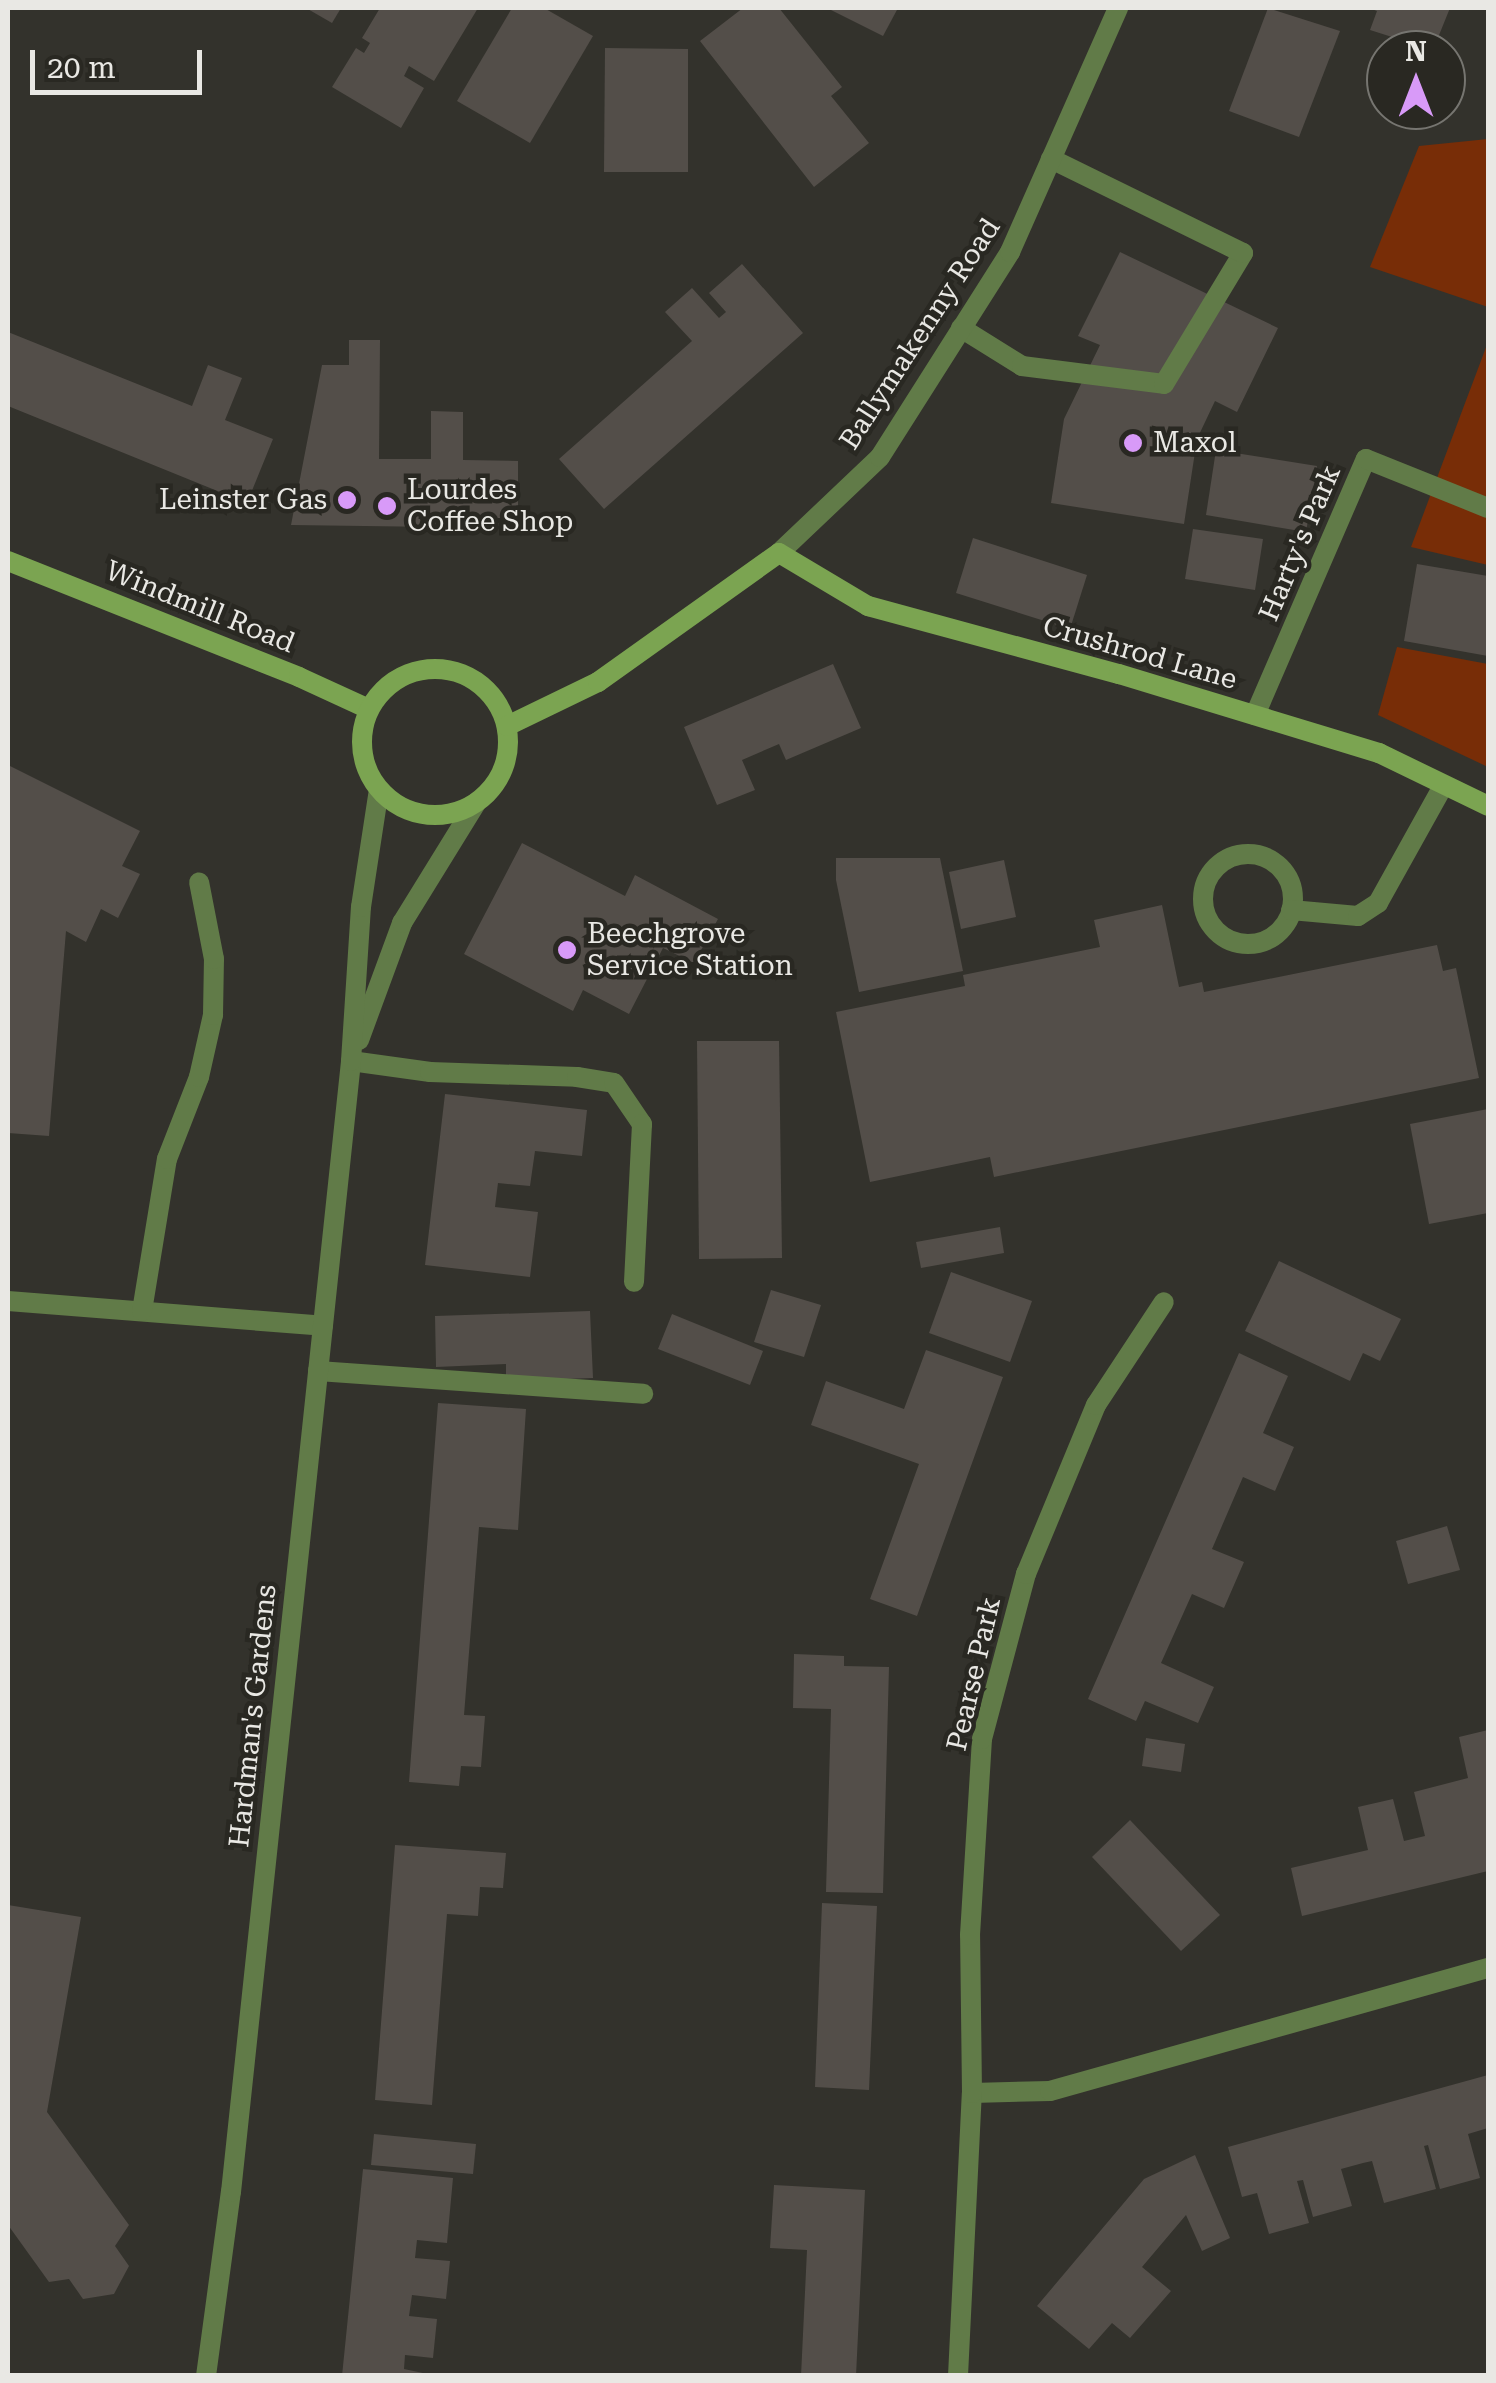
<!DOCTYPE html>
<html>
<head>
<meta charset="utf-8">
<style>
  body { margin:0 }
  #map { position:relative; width:1496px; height:2383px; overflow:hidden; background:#33322c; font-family:"Roboto Serif",serif }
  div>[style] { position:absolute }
  .green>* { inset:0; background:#782d07 }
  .building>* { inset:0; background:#534e49 }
  .service>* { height:20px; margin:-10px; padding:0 10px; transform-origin:10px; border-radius:10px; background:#617b48 }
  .service>.ring { margin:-10px; padding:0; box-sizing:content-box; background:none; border:20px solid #617b48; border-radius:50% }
  .minor>* { height:20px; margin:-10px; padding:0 10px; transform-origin:10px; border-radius:10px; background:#617b48 }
  .tertiary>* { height:20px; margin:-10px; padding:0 10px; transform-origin:10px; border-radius:10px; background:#617b48 }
  .secondary>* { height:20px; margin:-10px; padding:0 10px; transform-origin:10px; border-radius:10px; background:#7ba451 }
  .secondary>.ring { margin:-10px; padding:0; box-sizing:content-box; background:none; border:20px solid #7ba451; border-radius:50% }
  .dots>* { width:28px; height:28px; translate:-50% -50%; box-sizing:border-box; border:5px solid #292822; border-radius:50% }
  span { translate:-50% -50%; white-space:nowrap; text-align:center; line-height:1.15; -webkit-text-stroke:9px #292822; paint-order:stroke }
  .street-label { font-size:28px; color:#e9e8e4 }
  .poi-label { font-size:28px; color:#e9e8e4 }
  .left { translate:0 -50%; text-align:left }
  .right { translate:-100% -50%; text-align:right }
  .frame { position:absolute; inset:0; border:10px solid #e9e8e4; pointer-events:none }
  .north { position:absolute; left:1366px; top:30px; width:100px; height:100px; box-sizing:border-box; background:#292822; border:2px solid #767570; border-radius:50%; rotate:0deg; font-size:28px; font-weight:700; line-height:40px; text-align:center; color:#e9e8e4 }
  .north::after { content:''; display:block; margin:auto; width:35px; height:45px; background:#d89af8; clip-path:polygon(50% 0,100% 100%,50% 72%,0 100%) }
  .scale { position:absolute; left:30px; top:50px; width:172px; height:45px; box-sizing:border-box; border:5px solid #e9e8e4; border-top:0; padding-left:12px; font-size:30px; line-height:35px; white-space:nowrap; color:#e9e8e4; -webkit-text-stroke:8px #292822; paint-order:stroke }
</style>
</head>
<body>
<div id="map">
  <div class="green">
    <div style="clip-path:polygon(1488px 139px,1488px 307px,1370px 267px,1419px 146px)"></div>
    <div style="clip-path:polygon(1488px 342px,1488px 565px,1411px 547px)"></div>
    <div style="clip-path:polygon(1397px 647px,1488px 664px,1488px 767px,1378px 715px)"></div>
  </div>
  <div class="building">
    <div style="clip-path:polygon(306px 8px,341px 8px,332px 23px)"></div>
    <div style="clip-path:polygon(380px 8px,478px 8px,434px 81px,409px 66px,404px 76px,424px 88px,401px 128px,332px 87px,356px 48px,364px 53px,370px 43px,362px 38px)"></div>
    <div style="clip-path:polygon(512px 8px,544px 8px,593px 36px,530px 143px,457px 101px)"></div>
    <div style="clip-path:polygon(743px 8px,779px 8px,842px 87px,831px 96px,869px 143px,814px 187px,700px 41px)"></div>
    <div style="clip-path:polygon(827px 8px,898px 8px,883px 36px)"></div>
    <div style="clip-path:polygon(1268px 8px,1340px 31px,1299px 137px,1229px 111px)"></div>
    <div style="clip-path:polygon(1369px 8px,1450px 8px,1433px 50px,1370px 30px,1377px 11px)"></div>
    <div style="clip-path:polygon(605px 48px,688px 49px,688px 172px,604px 172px)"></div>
    <div style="clip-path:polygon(1120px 252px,1278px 328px,1237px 412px,1215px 401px,1197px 439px,1184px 524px,1051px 503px,1064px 419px,1100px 345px,1078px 336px)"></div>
    <div style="clip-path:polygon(742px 264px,803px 333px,604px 509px,559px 459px,692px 341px,665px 312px,692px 288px,719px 318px,726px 312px,709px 293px)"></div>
    <div style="clip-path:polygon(8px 332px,192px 406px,208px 365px,242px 378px,225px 420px,273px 439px,247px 503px,8px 406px)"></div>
    <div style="clip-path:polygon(349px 340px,380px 340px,379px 459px,431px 459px,431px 411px,463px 412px,463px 460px,518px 461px,518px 528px,291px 525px,322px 365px,349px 365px)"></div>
    <div style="clip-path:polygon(1216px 450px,1317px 466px,1306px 532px,1206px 515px)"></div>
    <div style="clip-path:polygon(1193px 529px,1263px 539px,1255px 590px,1185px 579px)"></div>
    <div style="clip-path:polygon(973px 538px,1087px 575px,1070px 629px,956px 593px)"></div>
    <div style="clip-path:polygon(1417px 564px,1488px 576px,1488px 656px,1404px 641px)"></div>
    <div style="clip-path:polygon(833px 664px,861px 728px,786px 760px,779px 744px,742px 760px,755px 790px,717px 805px,684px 727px)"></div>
    <div style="clip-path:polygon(8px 765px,140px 831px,122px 866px,140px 874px,118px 918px,101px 909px,86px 942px,66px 931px,49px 1136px,8px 1133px)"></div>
    <div style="clip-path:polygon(522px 843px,625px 896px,635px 875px,718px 919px,694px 963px,663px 948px,629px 1014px,583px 990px,573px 1011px,464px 954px)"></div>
    <div style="clip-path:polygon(836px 858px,940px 858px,963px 971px,859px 992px,836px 880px)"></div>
    <div style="clip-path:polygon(1004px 860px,1016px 917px,961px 929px,949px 872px)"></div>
    <div style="clip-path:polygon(1162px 905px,1179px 987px,1202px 982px,1204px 992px,1437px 945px,1443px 971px,1456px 968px,1479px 1078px,994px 1177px,990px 1157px,870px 1182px,836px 1012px,965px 986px,963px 975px,1100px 947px,1094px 920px)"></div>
    <div style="clip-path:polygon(697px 1041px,779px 1041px,782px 1258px,699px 1259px)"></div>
    <div style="clip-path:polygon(445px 1094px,587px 1110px,582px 1156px,535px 1151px,530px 1186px,498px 1183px,495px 1207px,538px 1212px,530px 1277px,425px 1265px)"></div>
    <div style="clip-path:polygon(1488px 1109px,1488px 1213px,1429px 1224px,1410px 1124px)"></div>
    <div style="clip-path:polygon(1000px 1227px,1004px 1253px,921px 1268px,916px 1242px)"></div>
    <div style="clip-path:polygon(1279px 1261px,1401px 1319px,1380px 1361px,1363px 1353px,1350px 1381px,1245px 1331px)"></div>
    <div style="clip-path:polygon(951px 1272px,1032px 1301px,1010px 1362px,929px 1333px)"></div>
    <div style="clip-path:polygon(771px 1290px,821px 1305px,804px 1357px,754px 1342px)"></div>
    <div style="clip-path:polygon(590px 1311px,593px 1378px,506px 1381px,506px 1364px,436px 1367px,435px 1316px)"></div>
    <div style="clip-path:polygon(672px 1314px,763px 1351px,750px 1385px,658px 1349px)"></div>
    <div style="clip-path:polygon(926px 1350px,1003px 1377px,917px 1616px,870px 1599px,919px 1464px,811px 1425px,826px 1381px,904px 1409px)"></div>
    <div style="clip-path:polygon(1239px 1353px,1288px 1376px,1263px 1433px,1294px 1447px,1275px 1491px,1243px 1477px,1212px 1549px,1244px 1562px,1224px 1608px,1192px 1594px,1161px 1663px,1214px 1687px,1198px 1723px,1145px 1701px,1136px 1721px,1088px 1699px)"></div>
    <div style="clip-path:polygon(438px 1403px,526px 1409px,518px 1530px,479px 1527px,464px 1715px,485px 1716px,481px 1767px,461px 1766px,459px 1786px,409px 1782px)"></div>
    <div style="clip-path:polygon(1447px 1526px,1460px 1570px,1408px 1584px,1396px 1541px)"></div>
    <div style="clip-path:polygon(794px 1654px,844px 1656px,844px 1666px,889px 1667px,883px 1893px,826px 1892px,831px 1709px,793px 1708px)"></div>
    <div style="clip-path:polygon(1488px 1730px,1488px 1871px,1302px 1916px,1291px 1868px,1368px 1850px,1358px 1807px,1393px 1799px,1404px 1841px,1425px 1836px,1414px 1792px,1468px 1778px,1459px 1737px)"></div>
    <div style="clip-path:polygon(1146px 1738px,1185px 1744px,1181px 1772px,1142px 1766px)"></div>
    <div style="clip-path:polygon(1130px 1820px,1220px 1915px,1181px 1951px,1092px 1857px)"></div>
    <div style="clip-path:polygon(395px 1845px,506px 1853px,503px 1888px,480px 1887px,478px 1916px,447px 1914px,432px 2105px,375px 2100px)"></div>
    <div style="clip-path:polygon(822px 1903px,877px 1906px,869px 2090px,815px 2087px)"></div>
    <div style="clip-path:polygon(8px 1905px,81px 1917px,47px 2112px,129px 2225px,115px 2246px,129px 2266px,114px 2294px,83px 2299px,69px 2279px,49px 2282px,8px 2225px)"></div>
    <div style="clip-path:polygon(1488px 2075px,1488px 2128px,1468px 2134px,1480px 2178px,1440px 2189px,1428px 2145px,1424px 2146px,1436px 2189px,1384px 2203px,1372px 2161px,1363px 2163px,1341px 2169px,1352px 2206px,1313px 2217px,1303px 2180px,1297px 2181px,1309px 2223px,1269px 2234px,1257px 2193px,1242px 2197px,1228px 2147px)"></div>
    <div style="clip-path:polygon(374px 2134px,476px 2144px,473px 2174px,371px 2165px)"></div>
    <div style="clip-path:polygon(1195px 2155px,1230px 2238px,1202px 2251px,1186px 2215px,1142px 2267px,1171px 2291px,1130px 2338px,1112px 2323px,1089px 2349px,1037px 2306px,1144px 2179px)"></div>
    <div style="clip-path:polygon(363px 2169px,453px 2178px,447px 2243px,417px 2240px,415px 2258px,450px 2261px,446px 2299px,412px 2295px,409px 2316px,437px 2319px,433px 2358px,405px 2355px,404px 2369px,437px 2376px,342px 2376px)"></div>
    <div style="clip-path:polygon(774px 2185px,865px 2190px,856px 2376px,801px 2376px,807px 2250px,770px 2248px)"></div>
  </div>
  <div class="service">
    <div style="left:961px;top:328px;width:72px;rotate:31.9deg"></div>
    <div style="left:1022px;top:366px;width:143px;rotate:7.2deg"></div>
    <div style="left:1164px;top:384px;width:153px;rotate:-58.9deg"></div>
    <div style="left:1243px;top:253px;width:214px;rotate:-153.9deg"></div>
    <div class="ring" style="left:1203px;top:854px;width:70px;height:70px"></div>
    <div style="left:1291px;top:910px;width:67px;rotate:5.1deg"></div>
    <div style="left:1358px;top:916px;width:24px;rotate:-33deg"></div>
    <div style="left:1378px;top:903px;width:134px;rotate:-60.9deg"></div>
    <div style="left:8px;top:1301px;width:316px;rotate:4.5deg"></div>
    <div style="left:142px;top:1311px;width:154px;rotate:-80.7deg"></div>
    <div style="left:167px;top:1159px;width:88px;rotate:-68.7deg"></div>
    <div style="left:199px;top:1077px;width:64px;rotate:-77.3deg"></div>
    <div style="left:213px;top:1015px;width:56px;rotate:-89deg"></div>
    <div style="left:214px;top:959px;width:78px;rotate:-101deg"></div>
    <div style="left:318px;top:1371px;width:326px;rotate:4deg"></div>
  </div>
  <div class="minor">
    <div style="left:1255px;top:715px;width:279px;rotate:-66.6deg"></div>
    <div style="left:1366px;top:459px;width:131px;rotate:21.9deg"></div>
    <div style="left:351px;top:1061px;width:80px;rotate:7.9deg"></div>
    <div style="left:430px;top:1072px;width:147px;rotate:1.9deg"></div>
    <div style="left:577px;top:1077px;width:37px;rotate:9deg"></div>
    <div style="left:614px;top:1083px;width:50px;rotate:55.7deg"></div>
    <div style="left:642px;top:1124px;width:158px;rotate:92.9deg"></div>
    <div style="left:972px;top:2093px;width:78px;rotate:-1.5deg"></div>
    <div style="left:1050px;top:2091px;width:455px;rotate:-15.7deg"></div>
    <div style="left:958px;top:2376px;width:283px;rotate:-87.2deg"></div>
    <div style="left:972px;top:2093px;width:158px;rotate:-90.7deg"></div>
    <div style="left:970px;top:1935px;width:196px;rotate:-86.5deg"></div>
    <div style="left:982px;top:1739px;width:171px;rotate:-75.1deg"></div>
    <div style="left:1026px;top:1574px;width:183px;rotate:-67.5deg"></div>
    <div style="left:1096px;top:1405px;width:123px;rotate:-56.6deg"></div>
  </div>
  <div class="tertiary">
    <div style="left:779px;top:553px;width:139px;rotate:-43.5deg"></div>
    <div style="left:880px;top:457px;width:243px;rotate:-57.6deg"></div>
    <div style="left:1010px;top:252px;width:267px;rotate:-66.1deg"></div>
    <div style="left:359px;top:1040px;width:125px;rotate:-69.8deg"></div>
    <div style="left:402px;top:923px;width:141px;rotate:-58.3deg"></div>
    <div style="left:206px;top:2376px;width:186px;rotate:-82.3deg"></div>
    <div style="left:231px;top:2192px;width:1137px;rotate:-83.94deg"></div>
    <div style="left:351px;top:1061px;width:154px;rotate:-86.3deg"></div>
    <div style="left:361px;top:907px;width:118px;rotate:-81.3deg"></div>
  </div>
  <div class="secondary">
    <div style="left:8px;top:561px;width:313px;rotate:21.7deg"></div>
    <div style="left:299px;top:677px;width:77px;rotate:24.6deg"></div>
    <div class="ring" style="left:362px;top:669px;width:126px;height:126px"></div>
    <div style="left:507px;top:726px;width:101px;rotate:-25.8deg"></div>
    <div style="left:598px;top:682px;width:222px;rotate:-35.5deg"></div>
    <div style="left:779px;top:553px;width:104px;rotate:30.8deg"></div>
    <div style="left:868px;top:606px;width:260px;rotate:15.2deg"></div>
    <div style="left:1119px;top:674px;width:272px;rotate:16.9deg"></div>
    <div style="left:1379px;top:753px;width:121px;rotate:25.9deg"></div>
  </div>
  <div class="dots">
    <div style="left:1133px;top:443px;background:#d89af8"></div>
    <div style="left:347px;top:500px;background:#d89af8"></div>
    <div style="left:387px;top:506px;background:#d89af8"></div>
    <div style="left:567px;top:950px;background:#d89af8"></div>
  </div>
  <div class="street-label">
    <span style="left:920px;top:334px;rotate:-57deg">Ballymakenny Road</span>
    <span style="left:1300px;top:543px;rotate:-67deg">Harty's Park</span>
    <span style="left:200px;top:607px;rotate:22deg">Windmill Road</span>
    <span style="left:1140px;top:653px;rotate:16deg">Crushrod Lane</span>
    <span style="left:974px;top:1674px;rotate:-77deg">Pearse Park</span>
    <span style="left:253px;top:1716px;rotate:-84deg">Hardman's Gardens</span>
  </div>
  <div class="poi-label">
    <span class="left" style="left:1153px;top:443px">Maxol</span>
    <span class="left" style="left:407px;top:506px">Lourdes<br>Coffee Shop</span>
    <span class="right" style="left:327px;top:500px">Leinster Gas</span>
    <span class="left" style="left:587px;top:950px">Beechgrove<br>Service Station</span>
  </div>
  <div class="frame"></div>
  <div class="north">N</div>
  <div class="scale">20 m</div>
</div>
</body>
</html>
